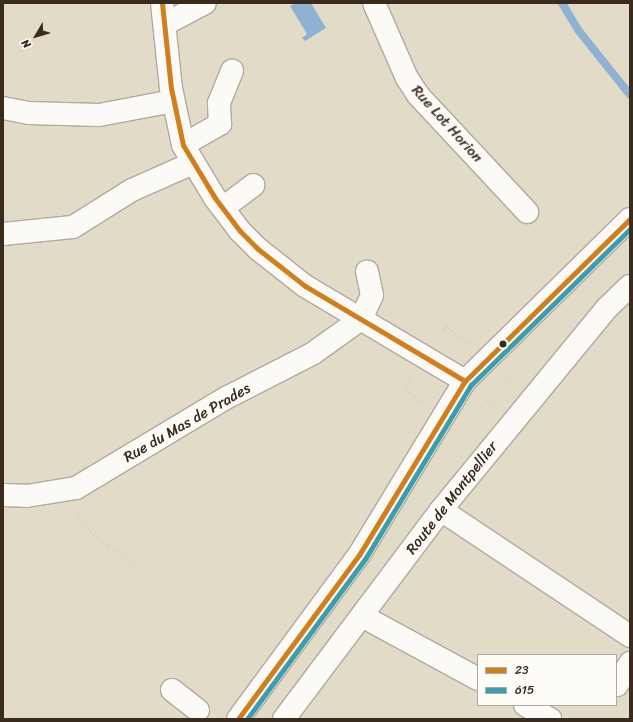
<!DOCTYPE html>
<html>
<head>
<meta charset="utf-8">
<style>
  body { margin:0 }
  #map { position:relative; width:633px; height:722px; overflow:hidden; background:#e2dbc8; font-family:Sriracha,sans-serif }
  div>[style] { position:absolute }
  .water>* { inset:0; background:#8fb2d3 }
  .stream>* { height:8px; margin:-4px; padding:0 4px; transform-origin:4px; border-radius:4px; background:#8fb2d3 }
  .path>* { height:2.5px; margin-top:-1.25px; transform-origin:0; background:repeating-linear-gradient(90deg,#d2cfca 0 1px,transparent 0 4px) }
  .roads { filter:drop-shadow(1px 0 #b0aa9d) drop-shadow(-1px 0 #b0aa9d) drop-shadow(0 1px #b0aa9d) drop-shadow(0 -1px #b0aa9d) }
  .minor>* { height:22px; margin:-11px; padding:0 11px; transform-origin:11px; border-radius:11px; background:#fbfaf7 }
  .major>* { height:22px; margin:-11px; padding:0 11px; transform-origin:11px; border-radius:11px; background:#fbfaf7 }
  .bus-1>* { height:5px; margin:-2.5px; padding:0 2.5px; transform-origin:2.5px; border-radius:2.5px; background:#d17f1d }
  .bus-2>* { height:5px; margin:-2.5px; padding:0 2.5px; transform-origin:2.5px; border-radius:2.5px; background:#3c9eac }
  .dots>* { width:11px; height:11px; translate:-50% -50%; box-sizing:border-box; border:2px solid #fdfcf7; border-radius:50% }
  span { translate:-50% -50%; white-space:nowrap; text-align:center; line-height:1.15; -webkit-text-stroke:3.5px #fdfcf7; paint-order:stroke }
  .street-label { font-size:15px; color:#3b2a1e }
  .frame { position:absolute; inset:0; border:4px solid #3b2a1e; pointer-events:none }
  .legend { position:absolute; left:477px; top:654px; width:140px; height:52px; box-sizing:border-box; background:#fdfcf7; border:1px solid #afa8a0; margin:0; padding:5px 7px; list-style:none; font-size:12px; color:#3b2a1e }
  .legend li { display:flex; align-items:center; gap:8px; height:20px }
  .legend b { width:20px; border:1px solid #afa8a0 }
  .north { position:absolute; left:16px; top:16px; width:40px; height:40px; -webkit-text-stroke:3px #fdfcf7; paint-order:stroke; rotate:232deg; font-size:11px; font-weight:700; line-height:16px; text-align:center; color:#3b2a1e }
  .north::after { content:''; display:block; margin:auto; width:14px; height:18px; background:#3b2a1e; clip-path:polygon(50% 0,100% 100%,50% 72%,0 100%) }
</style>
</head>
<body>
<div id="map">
  <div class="water">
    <div style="clip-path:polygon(296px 3px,311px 3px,326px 28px,305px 41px,302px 38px,307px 34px,290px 6px)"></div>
  </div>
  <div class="stream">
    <div style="left:562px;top:3px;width:33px;rotate:59deg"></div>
    <div style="left:579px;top:31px;width:82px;rotate:51.4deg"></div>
  </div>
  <div class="path">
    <div style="left:439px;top:336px;width:13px;rotate:-58deg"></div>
    <div style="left:446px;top:325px;width:30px;rotate:40deg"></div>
    <div style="left:412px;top:377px;width:15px;rotate:118deg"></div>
    <div style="left:405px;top:390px;width:23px;rotate:34deg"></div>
    <div style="left:504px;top:378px;width:11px;rotate:45deg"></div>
    <div style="left:484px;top:397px;width:13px;rotate:42deg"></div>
    <div style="left:79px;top:512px;width:7px;rotate:82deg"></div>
    <div style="left:80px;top:519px;width:21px;rotate:49deg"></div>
    <div style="left:94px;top:535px;width:50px;rotate:36.9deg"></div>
  </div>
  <div class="roads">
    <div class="minor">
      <div style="left:162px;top:3px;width:85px;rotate:84deg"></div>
      <div style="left:171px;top:88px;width:58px;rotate:78.1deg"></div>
      <div style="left:183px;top:145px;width:62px;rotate:58.9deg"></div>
      <div style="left:215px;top:198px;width:41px;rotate:52.9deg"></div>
      <div style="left:240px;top:231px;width:25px;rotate:45deg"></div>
      <div style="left:258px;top:249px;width:60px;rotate:38.2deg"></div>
      <div style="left:305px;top:286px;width:186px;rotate:30.7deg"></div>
      <div style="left:374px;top:3px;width:82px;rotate:66.3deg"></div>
      <div style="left:407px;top:78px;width:20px;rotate:57deg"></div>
      <div style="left:418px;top:95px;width:160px;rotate:47deg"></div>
      <div style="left:165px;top:24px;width:45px;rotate:-27.7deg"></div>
      <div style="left:3px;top:108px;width:26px;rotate:11deg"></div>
      <div style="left:29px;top:113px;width:70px;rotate:1.6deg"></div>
      <div style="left:99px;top:115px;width:75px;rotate:-10.7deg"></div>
      <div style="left:183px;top:145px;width:43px;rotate:-29.6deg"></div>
      <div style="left:220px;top:124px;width:21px;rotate:-93deg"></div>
      <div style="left:219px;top:103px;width:35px;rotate:-68deg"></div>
      <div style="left:223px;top:208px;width:38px;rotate:-37deg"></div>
      <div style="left:3px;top:234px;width:70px;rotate:-5.7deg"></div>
      <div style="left:73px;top:227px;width:70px;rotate:-32.1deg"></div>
      <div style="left:132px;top:190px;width:67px;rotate:-23.9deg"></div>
      <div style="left:3px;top:495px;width:24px;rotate:2deg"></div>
      <div style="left:27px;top:496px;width:50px;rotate:-9.3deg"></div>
      <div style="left:76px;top:488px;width:175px;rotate:-31deg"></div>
      <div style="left:226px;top:398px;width:97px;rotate:-27.1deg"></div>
      <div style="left:312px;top:354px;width:60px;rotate:-35.5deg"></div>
      <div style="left:361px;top:319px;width:26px;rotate:-65deg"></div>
      <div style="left:372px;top:295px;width:24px;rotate:-102deg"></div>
      <div style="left:441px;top:510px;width:227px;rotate:33.7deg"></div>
      <div style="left:362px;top:616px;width:132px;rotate:28.5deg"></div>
      <div style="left:617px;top:685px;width:26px;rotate:-59deg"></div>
      <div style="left:172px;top:690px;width:33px;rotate:38deg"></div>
      <div style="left:525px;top:705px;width:29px;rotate:29deg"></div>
      <div style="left:284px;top:719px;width:261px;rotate:-53.1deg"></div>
      <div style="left:441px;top:510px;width:261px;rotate:-50.6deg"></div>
      <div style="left:607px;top:308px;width:32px;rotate:-44deg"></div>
    </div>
    <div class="major">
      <div style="left:238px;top:719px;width:204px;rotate:-53.6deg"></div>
      <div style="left:359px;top:555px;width:204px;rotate:-58.7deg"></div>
      <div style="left:465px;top:381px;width:231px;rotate:-44.5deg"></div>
    </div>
  </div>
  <div class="bus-1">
    <div style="left:162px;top:3px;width:85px;rotate:84deg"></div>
    <div style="left:171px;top:88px;width:58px;rotate:78.1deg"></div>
    <div style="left:183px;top:145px;width:62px;rotate:58.9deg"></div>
    <div style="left:215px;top:198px;width:41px;rotate:52.9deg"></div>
    <div style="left:240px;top:231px;width:25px;rotate:45deg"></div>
    <div style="left:258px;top:249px;width:60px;rotate:38.2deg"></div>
    <div style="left:305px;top:286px;width:186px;rotate:30.7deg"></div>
    <div style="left:238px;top:719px;width:204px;rotate:-53.6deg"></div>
    <div style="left:359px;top:555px;width:204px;rotate:-58.7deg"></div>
    <div style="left:465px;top:381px;width:231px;rotate:-44.5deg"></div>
  </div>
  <div class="bus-2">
    <div style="left:247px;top:719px;width:199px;rotate:-53.6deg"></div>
    <div style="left:365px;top:559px;width:204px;rotate:-58.7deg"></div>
    <div style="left:471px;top:385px;width:223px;rotate:-44.5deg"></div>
  </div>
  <div class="dots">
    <div style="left:503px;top:344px;background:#3b2a1e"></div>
  </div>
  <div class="street-label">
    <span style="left:447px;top:124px;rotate:48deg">Rue Lot Horion</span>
    <span style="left:187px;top:423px;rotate:-30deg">Rue du Mas de Prades</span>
    <span style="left:452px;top:498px;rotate:-52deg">Route de Montpellier</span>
  </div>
  <div class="frame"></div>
  <ul class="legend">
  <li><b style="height:5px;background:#d17f1d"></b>23</li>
  <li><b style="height:5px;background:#3c9eac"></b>615</li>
  </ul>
  <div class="north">N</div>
</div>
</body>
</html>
